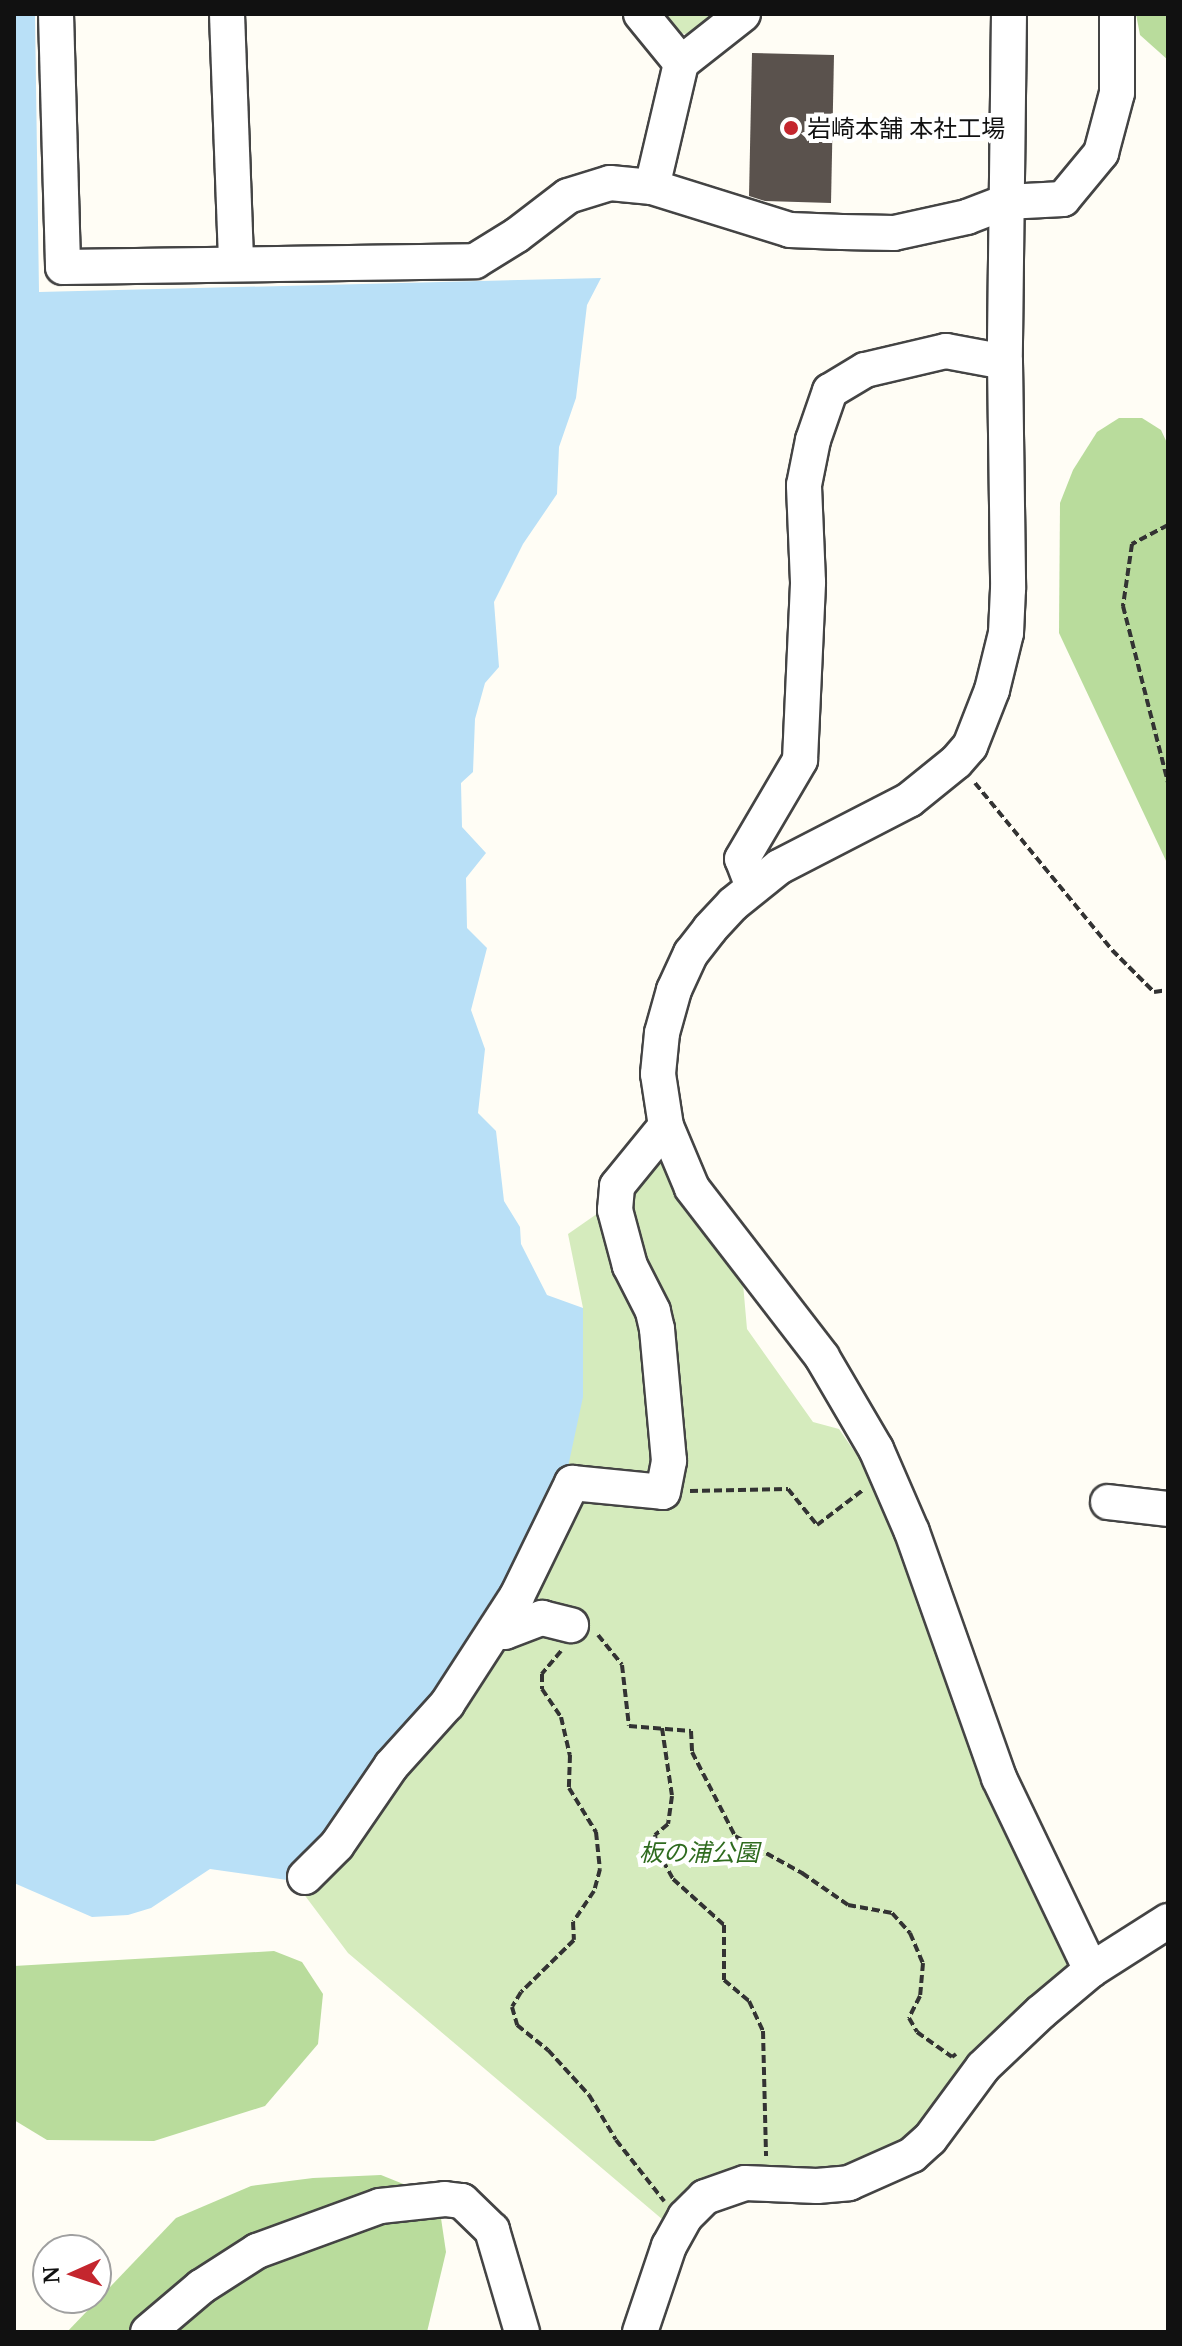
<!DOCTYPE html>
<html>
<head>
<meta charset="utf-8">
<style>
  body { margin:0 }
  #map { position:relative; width:1182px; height:2346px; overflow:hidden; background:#fffdf5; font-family:"Noto Serif","Noto Sans JP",serif }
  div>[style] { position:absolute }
  .green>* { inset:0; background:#d5ebbd }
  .forest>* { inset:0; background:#b9dc9c }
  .water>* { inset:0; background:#b9e0f7 }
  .building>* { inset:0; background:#5a524d }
  .path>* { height:4px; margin-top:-2px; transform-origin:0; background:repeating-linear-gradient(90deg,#333 0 8px,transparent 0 12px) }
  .roads { filter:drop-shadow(2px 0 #444) drop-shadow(-2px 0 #444) drop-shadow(0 2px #444) drop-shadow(0 -2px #444) }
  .minor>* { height:34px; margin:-17px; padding:0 17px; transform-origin:17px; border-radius:17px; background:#fff }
  .dots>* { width:22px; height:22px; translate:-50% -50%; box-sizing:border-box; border:4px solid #fff; border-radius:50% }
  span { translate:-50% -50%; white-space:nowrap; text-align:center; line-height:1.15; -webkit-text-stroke:8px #fff; paint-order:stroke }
  .poi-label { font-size:24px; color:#111 }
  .left { translate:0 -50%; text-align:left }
  .park-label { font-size:24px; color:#2f6b1f; font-style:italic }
  .frame { position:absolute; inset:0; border:16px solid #111; pointer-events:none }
  .north { position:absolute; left:32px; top:2234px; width:80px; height:80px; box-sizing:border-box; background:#fff; border:2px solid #a0a0a0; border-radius:50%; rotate:267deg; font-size:22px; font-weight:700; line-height:32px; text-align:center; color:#111 }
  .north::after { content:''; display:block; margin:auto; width:28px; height:36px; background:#c4262e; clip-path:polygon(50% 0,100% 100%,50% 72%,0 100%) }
</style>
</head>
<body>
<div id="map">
  <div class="green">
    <div style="clip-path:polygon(662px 14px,733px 14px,707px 36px,677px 33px)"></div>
    <div style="clip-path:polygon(660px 1146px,668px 1162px,673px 1187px,700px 1231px,714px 1239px,742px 1272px,747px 1329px,813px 1422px,839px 1429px,874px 1480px,1072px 1964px,918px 2133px,870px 2165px,790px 2176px,669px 2225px,348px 1953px,294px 1881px,583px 1308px,568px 1234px,614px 1202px)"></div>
  </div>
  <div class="forest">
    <div style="clip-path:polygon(1136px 14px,1168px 14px,1168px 60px,1140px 35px)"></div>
    <div style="clip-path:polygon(1119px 418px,1142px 418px,1161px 430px,1168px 445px,1168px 865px,1059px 633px,1060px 503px,1073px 470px,1097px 432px)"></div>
    <div style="clip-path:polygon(274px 1951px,302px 1962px,323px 1994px,318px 2044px,265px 2106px,154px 2141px,47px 2140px,14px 2120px,14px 1966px)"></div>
    <div style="clip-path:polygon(381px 2175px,438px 2198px,446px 2252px,427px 2332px,67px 2332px,176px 2218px,251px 2186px,313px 2178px)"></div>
  </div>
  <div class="water">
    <div style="clip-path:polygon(14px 14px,35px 14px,39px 292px,601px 278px,587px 305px,576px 398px,559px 447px,557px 494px,523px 544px,494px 602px,499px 667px,485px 683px,475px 719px,473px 772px,461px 783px,462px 827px,486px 853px,466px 878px,467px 928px,487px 948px,471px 1010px,485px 1049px,478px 1113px,496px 1131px,504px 1201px,520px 1227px,521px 1244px,547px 1295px,583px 1308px,583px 1397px,568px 1467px,547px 1517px,496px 1613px,294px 1881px,210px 1869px,151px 1908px,128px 1915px,92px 1917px,14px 1883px)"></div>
  </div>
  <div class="building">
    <div style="clip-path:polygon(752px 53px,834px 55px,831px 203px,765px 201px,749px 196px)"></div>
  </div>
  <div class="path">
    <div style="left:1168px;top:525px;width:41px;rotate:152.2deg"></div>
    <div style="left:1132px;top:544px;width:63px;rotate:98.3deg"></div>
    <div style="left:1123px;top:606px;width:183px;rotate:75.7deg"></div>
    <div style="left:975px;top:783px;width:216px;rotate:50.6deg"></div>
    <div style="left:1112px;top:950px;width:59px;rotate:45deg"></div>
    <div style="left:1154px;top:992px;width:14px;rotate:-8deg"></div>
    <div style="left:690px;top:1491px;width:98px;rotate:-1.2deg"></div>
    <div style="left:788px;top:1489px;width:46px;rotate:51.1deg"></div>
    <div style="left:817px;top:1525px;width:58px;rotate:-37.3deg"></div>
    <div style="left:598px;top:1635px;width:38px;rotate:51deg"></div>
    <div style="left:622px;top:1665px;width:61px;rotate:83.5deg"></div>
    <div style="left:629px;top:1726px;width:62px;rotate:4.6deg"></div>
    <div style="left:691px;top:1731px;width:21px;rotate:87deg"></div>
    <div style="left:692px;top:1752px;width:94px;rotate:62.9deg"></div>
    <div style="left:735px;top:1836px;width:77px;rotate:28.9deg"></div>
    <div style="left:802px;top:1873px;width:56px;rotate:34.8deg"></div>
    <div style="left:848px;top:1905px;width:45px;rotate:10.3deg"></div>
    <div style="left:892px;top:1913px;width:27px;rotate:48deg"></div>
    <div style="left:910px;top:1933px;width:33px;rotate:67deg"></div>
    <div style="left:923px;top:1963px;width:33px;rotate:95deg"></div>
    <div style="left:920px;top:1996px;width:25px;rotate:117deg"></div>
    <div style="left:909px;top:2018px;width:16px;rotate:60deg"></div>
    <div style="left:917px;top:2032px;width:43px;rotate:35.5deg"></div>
    <div style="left:952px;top:2057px;width:5px;rotate:-37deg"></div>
    <div style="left:561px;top:1651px;width:30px;rotate:130deg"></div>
    <div style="left:542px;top:1674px;width:15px;rotate:90deg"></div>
    <div style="left:542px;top:1689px;width:34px;rotate:56deg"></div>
    <div style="left:561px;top:1717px;width:39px;rotate:77deg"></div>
    <div style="left:570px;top:1755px;width:33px;rotate:92deg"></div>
    <div style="left:569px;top:1788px;width:52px;rotate:58.5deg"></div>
    <div style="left:596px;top:1832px;width:37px;rotate:84deg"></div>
    <div style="left:600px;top:1869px;width:23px;rotate:105deg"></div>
    <div style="left:594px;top:1891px;width:37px;rotate:124deg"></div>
    <div style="left:573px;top:1922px;width:18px;rotate:87deg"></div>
    <div style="left:574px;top:1940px;width:74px;rotate:135.5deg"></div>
    <div style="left:521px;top:1992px;width:17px;rotate:121deg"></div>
    <div style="left:512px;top:2007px;width:19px;rotate:74deg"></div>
    <div style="left:517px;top:2025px;width:40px;rotate:39deg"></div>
    <div style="left:548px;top:2050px;width:61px;rotate:47.7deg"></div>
    <div style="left:589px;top:2095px;width:52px;rotate:59deg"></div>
    <div style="left:616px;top:2140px;width:78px;rotate:51.8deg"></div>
    <div style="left:662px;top:1728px;width:69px;rotate:81.6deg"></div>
    <div style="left:672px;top:1796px;width:28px;rotate:98deg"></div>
    <div style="left:668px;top:1824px;width:17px;rotate:140deg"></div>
    <div style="left:655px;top:1835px;width:15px;rotate:82deg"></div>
    <div style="left:657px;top:1850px;width:33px;rotate:61deg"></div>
    <div style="left:673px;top:1879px;width:69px;rotate:42deg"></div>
    <div style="left:724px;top:1925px;width:55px;rotate:90deg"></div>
    <div style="left:724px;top:1980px;width:33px;rotate:40deg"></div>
    <div style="left:749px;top:2001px;width:33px;rotate:65deg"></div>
    <div style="left:763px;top:2031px;width:125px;rotate:88.6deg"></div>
  </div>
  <div class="roads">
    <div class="minor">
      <div style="left:56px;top:14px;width:253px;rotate:88.4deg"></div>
      <div style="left:63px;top:267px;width:412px;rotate:-0.8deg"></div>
      <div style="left:475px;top:261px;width:49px;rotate:-31.8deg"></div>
      <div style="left:517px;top:235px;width:64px;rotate:-37.4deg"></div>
      <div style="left:568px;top:196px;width:44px;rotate:-17.2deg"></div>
      <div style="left:610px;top:183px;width:42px;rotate:5.4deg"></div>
      <div style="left:652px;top:187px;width:145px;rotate:17.3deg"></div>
      <div style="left:790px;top:230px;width:52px;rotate:2.2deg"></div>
      <div style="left:842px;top:232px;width:52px;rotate:1.1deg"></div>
      <div style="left:894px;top:233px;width:75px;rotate:-12.4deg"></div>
      <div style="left:967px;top:217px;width:42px;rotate:-21deg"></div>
      <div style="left:1006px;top:202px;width:57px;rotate:-3deg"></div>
      <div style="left:1063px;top:199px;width:60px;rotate:-50.4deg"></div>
      <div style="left:1101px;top:153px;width:62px;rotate:-75.1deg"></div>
      <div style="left:1117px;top:93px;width:79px;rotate:-90deg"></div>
      <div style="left:227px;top:14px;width:248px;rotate:87.9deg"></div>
      <div style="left:641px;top:14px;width:63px;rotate:50.8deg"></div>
      <div style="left:1009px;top:14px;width:348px;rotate:90.7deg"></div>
      <div style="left:1005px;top:362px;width:227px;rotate:89.2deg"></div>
      <div style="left:1008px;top:589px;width:44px;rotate:92.6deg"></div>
      <div style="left:1006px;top:633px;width:59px;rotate:103.8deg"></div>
      <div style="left:992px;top:690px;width:60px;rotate:111.4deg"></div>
      <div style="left:970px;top:746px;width:21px;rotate:131deg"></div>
      <div style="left:956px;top:762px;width:60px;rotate:141deg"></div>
      <div style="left:909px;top:800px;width:146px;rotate:152.7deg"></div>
      <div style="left:779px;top:867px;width:59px;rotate:141.2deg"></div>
      <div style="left:733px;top:904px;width:34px;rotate:133deg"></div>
      <div style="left:710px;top:929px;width:31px;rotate:128deg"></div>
      <div style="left:691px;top:953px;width:41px;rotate:114.7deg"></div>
      <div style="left:674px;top:990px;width:45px;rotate:105.6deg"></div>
      <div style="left:662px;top:1033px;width:41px;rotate:95.6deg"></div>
      <div style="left:658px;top:1074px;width:53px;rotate:81.3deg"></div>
      <div style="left:666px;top:1126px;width:67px;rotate:67.2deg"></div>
      <div style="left:692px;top:1188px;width:213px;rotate:52.4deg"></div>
      <div style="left:822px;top:1357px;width:107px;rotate:59.6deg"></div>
      <div style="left:876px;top:1449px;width:90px;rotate:66.6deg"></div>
      <div style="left:912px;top:1532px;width:261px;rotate:70.5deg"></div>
      <div style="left:999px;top:1778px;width:213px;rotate:64.4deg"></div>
      <div style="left:652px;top:187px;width:127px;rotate:-76.8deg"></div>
      <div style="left:681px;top:63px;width:79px;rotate:-38.3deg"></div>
      <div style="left:753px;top:887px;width:30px;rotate:-111deg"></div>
      <div style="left:742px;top:859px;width:115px;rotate:-59.6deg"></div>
      <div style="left:800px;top:760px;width:178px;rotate:-87.4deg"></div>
      <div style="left:808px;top:582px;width:97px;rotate:-92.4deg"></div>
      <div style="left:804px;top:485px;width:46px;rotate:-78.7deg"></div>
      <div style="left:813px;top:440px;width:52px;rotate:-70.9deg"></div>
      <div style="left:830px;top:391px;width:41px;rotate:-31deg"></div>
      <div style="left:865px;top:370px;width:83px;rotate:-13.2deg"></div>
      <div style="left:946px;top:351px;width:60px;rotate:10.6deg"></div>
      <div style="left:1108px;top:1502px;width:60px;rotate:6.7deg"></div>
      <div style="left:512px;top:1610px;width:23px;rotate:108deg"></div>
      <div style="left:505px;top:1632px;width:40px;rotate:-21deg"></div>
      <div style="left:542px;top:1618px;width:30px;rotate:14deg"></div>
      <div style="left:305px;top:1877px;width:45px;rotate:-45deg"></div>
      <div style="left:337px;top:1845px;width:96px;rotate:-55.6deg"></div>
      <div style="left:391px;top:1766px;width:84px;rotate:-47.9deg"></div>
      <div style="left:447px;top:1704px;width:129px;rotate:-57.1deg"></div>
      <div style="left:517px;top:1596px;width:126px;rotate:-64deg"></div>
      <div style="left:572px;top:1483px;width:91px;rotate:5.6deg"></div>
      <div style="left:663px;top:1492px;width:32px;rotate:-79deg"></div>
      <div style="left:669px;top:1461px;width:133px;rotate:-95.2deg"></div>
      <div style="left:657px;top:1329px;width:18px;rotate:-103deg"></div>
      <div style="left:653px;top:1311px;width:51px;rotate:-117.1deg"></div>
      <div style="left:630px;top:1266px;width:58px;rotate:-105deg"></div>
      <div style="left:615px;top:1210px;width:24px;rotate:-85deg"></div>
      <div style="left:617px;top:1186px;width:77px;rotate:-50.8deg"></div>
      <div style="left:148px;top:2332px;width:70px;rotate:-40.3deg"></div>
      <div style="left:201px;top:2287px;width:67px;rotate:-32.7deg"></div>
      <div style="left:257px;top:2251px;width:131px;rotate:-20.1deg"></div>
      <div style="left:380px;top:2206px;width:65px;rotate:-6.1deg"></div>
      <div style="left:445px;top:2199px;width:17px;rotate:7deg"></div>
      <div style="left:462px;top:2201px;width:42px;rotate:44deg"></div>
      <div style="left:492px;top:2230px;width:106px;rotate:73.6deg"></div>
      <div style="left:640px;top:2332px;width:91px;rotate:-71.4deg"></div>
      <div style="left:669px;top:2246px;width:33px;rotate:-61deg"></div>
      <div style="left:685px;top:2217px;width:28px;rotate:-45deg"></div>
      <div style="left:705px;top:2197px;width:42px;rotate:-19.3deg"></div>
      <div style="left:745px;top:2183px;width:72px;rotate:2.4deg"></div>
      <div style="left:817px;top:2186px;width:32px;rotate:-5deg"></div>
      <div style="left:849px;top:2183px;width:69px;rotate:-24deg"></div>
      <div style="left:912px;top:2155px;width:24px;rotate:-42deg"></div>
      <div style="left:930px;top:2139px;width:89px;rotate:-53.6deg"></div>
      <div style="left:983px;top:2067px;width:80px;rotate:-43.5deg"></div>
      <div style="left:1041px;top:2012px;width:65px;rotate:-40deg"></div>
      <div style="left:1091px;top:1970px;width:91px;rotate:-32.5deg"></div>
    </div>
  </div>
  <div class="dots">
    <div style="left:791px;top:128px;background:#c4262e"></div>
  </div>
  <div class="poi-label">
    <span class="left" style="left:807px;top:128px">岩崎本舗 本社工場</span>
  </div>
  <div class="park-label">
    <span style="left:699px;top:1852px">板の浦公園</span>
  </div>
  <div class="frame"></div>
  <div class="north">N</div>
</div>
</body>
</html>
